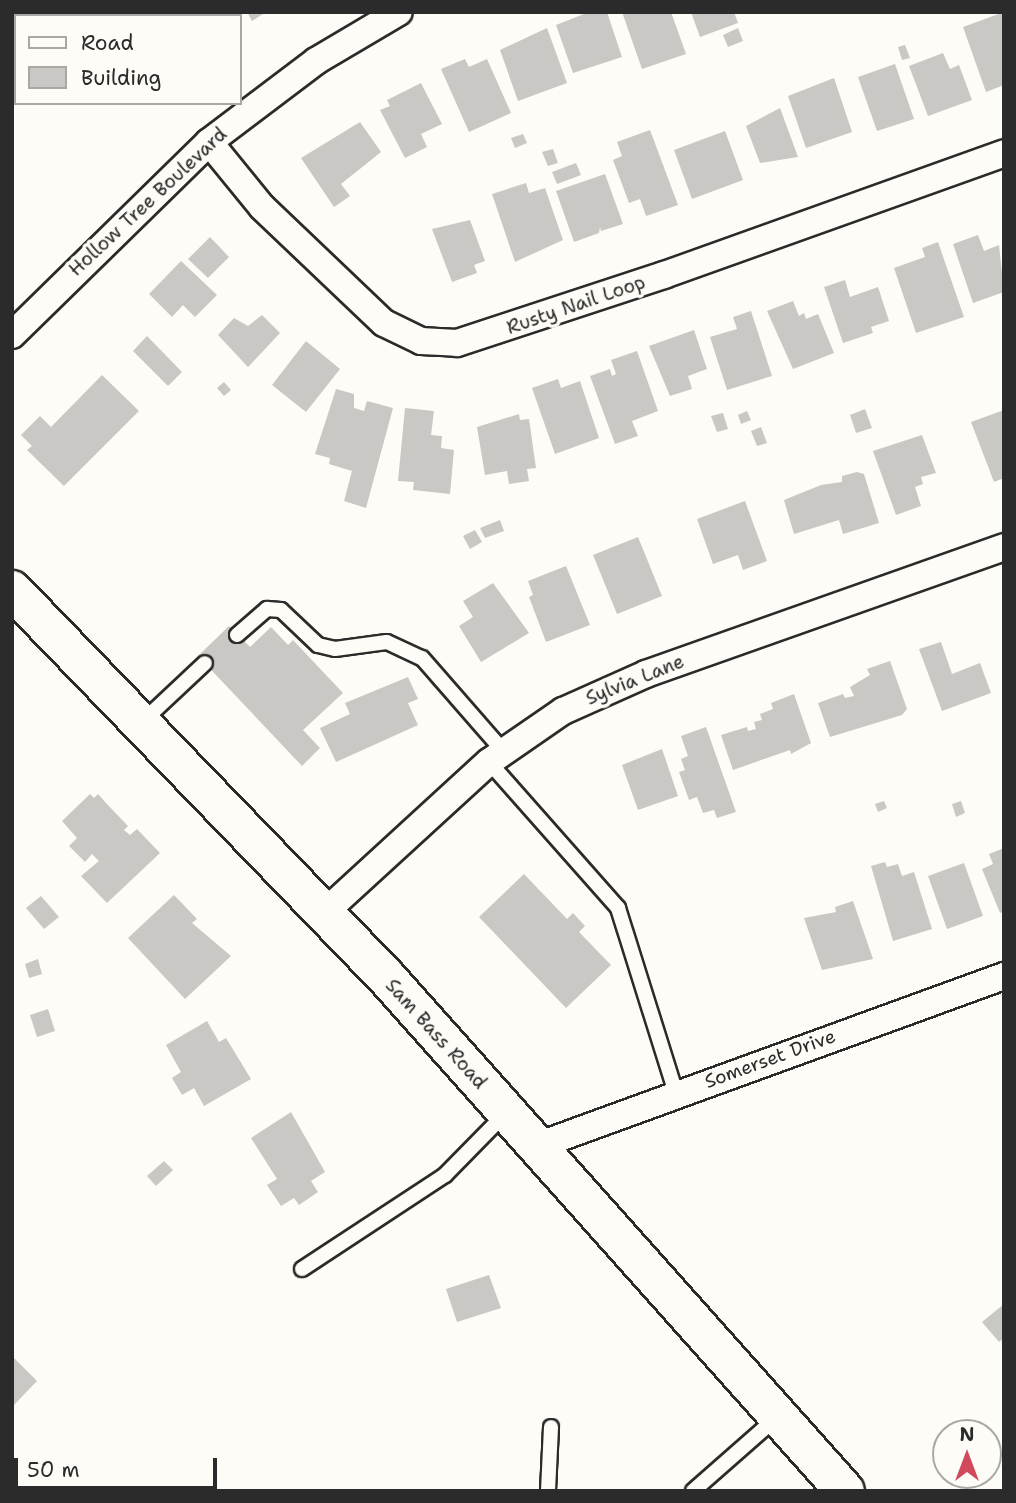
<!DOCTYPE html>
<html>
<head>
<meta charset="utf-8">
<style>
  body { margin:0 }
  #map { position:relative; width:1016px; height:1503px; overflow:hidden; background:#fdfcf7; font-family:"Shantell Sans",sans-serif }
  div>[style] { position:absolute }
  .building>* { inset:0; background:#c9c8c4 }
  .roads { filter:drop-shadow(2px 0 #2b2b2b) drop-shadow(-2px 0 #2b2b2b) drop-shadow(0 2px #2b2b2b) drop-shadow(0 -2px #2b2b2b) }
  .lane>* { height:14px; margin:-7px; padding:0 7px; transform-origin:7px; border-radius:7px; background:#fdfcf7 }
  .street>* { height:26px; margin:-13px; padding:0 13px; transform-origin:13px; border-radius:13px; background:#fdfcf7 }
  .secondary>* { height:38px; margin:-19px; padding:0 19px; transform-origin:19px; border-radius:19px; background:#fdfcf7 }
  span { translate:-50% -50%; white-space:nowrap; text-align:center; line-height:1.15; -webkit-text-stroke:7px #fdfcf7; paint-order:stroke }
  .street-label { font-size:19px; color:#2b2b2b }
  .frame { position:absolute; inset:0; border:14px solid #2b2b2b; pointer-events:none }
  .legend { position:absolute; left:14px; top:14px; width:228px; height:91px; box-sizing:border-box; background:#fdfcf7; border:2px solid #a9a8a5; margin:0; padding:9px 12px; list-style:none; font-size:21px; color:#2b2b2b }
  .legend li { display:flex; align-items:center; gap:14px; height:35px }
  .legend b { width:35px; border:2px solid #a9a8a5 }
  .north { position:absolute; left:932px; top:1419px; width:70px; height:70px; box-sizing:border-box; background:#fdfcf7; border:2px solid #a9a8a5; border-radius:50%; rotate:0deg; font-size:19px; font-weight:700; line-height:28px; text-align:center; color:#2b2b2b }
  .north::after { content:''; display:block; margin:auto; width:24px; height:32px; background:#d1495b; clip-path:polygon(50% 0,100% 100%,50% 72%,0 100%) }
  .scale { position:absolute; left:14px; top:1458px; width:203px; height:32px; box-sizing:border-box; border:4px solid #2b2b2b; border-top:0; padding-left:9px; font-size:21px; line-height:24px; white-space:nowrap; color:#2b2b2b; -webkit-text-stroke:5px #fdfcf7; paint-order:stroke }
</style>
</head>
<body>
<div id="map">
  <div class="building">
    <div style="clip-path:polygon(247px 12px,266px 12px,252px 21px)"></div>
    <div style="clip-path:polygon(607px 12px,622px 57px,573px 73px,556px 25px,589px 12px)"></div>
    <div style="clip-path:polygon(622px 12px,671px 12px,686px 54px,642px 69px)"></div>
    <div style="clip-path:polygon(691px 12px,734px 12px,738px 23px,700px 37px)"></div>
    <div style="clip-path:polygon(1004px 12px,1004px 85px,986px 92px,963px 27px)"></div>
    <div style="clip-path:polygon(547px 28px,567px 83px,518px 101px,500px 50px)"></div>
    <div style="clip-path:polygon(738px 28px,743px 41px,728px 47px,723px 35px)"></div>
    <div style="clip-path:polygon(905px 45px,910px 58px,902px 60px,898px 47px)"></div>
    <div style="clip-path:polygon(943px 53px,950px 69px,959px 65px,972px 100px,928px 116px,909px 66px)"></div>
    <div style="clip-path:polygon(465px 59px,469px 67px,487px 59px,511px 113px,469px 132px,441px 69px)"></div>
    <div style="clip-path:polygon(895px 64px,914px 119px,877px 131px,858px 77px)"></div>
    <div style="clip-path:polygon(834px 78px,852px 132px,806px 148px,788px 96px)"></div>
    <div style="clip-path:polygon(421px 83px,442px 124px,421px 134px,427px 147px,405px 158px,380px 110px,390px 106px,387px 100px)"></div>
    <div style="clip-path:polygon(780px 108px,798px 157px,760px 163px,746px 126px)"></div>
    <div style="clip-path:polygon(360px 122px,381px 152px,341px 184px,350px 196px,334px 207px,301px 158px)"></div>
    <div style="clip-path:polygon(650px 130px,678px 205px,646px 216px,640px 199px,629px 203px,613px 160px,622px 156px,617px 142px)"></div>
    <div style="clip-path:polygon(725px 131px,743px 180px,692px 199px,674px 150px)"></div>
    <div style="clip-path:polygon(523px 134px,527px 143px,515px 148px,511px 138px)"></div>
    <div style="clip-path:polygon(553px 149px,558px 163px,548px 166px,542px 152px)"></div>
    <div style="clip-path:polygon(576px 163px,581px 175px,557px 184px,552px 172px)"></div>
    <div style="clip-path:polygon(605px 174px,623px 224px,601px 231px,600px 227px,599px 233px,574px 242px,556px 191px)"></div>
    <div style="clip-path:polygon(526px 183px,529px 193px,545px 188px,563px 240px,515px 262px,492px 194px)"></div>
    <div style="clip-path:polygon(470px 220px,485px 261px,474px 265px,477px 273px,452px 282px,432px 229px)"></div>
    <div style="clip-path:polygon(978px 235px,984px 251px,999px 245px,1004px 292px,973px 303px,953px 244px)"></div>
    <div style="clip-path:polygon(210px 237px,229px 257px,208px 278px,188px 259px)"></div>
    <div style="clip-path:polygon(938px 242px,964px 317px,916px 333px,894px 268px,925px 257px,922px 248px)"></div>
    <div style="clip-path:polygon(181px 261px,217px 295px,195px 317px,183px 305px,172px 317px,149px 294px)"></div>
    <div style="clip-path:polygon(845px 280px,850px 297px,878px 287px,889px 321px,871px 327px,873px 333px,843px 343px,824px 287px)"></div>
    <div style="clip-path:polygon(793px 301px,799px 316px,804px 313px,806px 319px,818px 314px,834px 353px,793px 369px,767px 311px)"></div>
    <div style="clip-path:polygon(751px 311px,772px 376px,727px 390px,710px 337px,737px 329px,733px 317px)"></div>
    <div style="clip-path:polygon(262px 315px,280px 333px,248px 367px,218px 335px,234px 318px,248px 326px)"></div>
    <div style="clip-path:polygon(694px 330px,707px 369px,688px 376px,692px 389px,670px 396px,649px 346px)"></div>
    <div style="clip-path:polygon(147px 336px,182px 372px,168px 386px,133px 351px)"></div>
    <div style="clip-path:polygon(306px 341px,340px 369px,306px 412px,272px 385px)"></div>
    <div style="clip-path:polygon(637px 351px,658px 411px,632px 421px,638px 436px,615px 444px,590px 376px,610px 369px,612px 376px,616px 374px,611px 360px)"></div>
    <div style="clip-path:polygon(102px 375px,139px 411px,64px 486px,27px 450px,32px 446px,21px 435px,40px 416px,51px 427px)"></div>
    <div style="clip-path:polygon(558px 379px,561px 388px,580px 381px,599px 438px,555px 454px,532px 388px)"></div>
    <div style="clip-path:polygon(224px 382px,231px 390px,224px 396px,217px 388px)"></div>
    <div style="clip-path:polygon(336px 389px,354px 394px,354px 408px,364px 411px,367px 401px,393px 408px,366px 508px,344px 501px,352px 471px,329px 464px,330px 458px,315px 454px)"></div>
    <div style="clip-path:polygon(405px 408px,434px 411px,431px 435px,442px 436px,441px 448px,454px 450px,450px 494px,413px 490px,414px 482px,398px 481px)"></div>
    <div style="clip-path:polygon(865px 409px,872px 428px,856px 433px,850px 415px)"></div>
    <div style="clip-path:polygon(1004px 410px,1004px 478px,994px 482px,971px 422px)"></div>
    <div style="clip-path:polygon(747px 411px,751px 420px,741px 424px,738px 415px)"></div>
    <div style="clip-path:polygon(723px 413px,728px 429px,717px 432px,711px 416px)"></div>
    <div style="clip-path:polygon(519px 414px,520px 420px,529px 419px,536px 468px,527px 469px,529px 481px,509px 484px,507px 471px,485px 475px,477px 427px)"></div>
    <div style="clip-path:polygon(761px 427px,767px 443px,757px 446px,751px 431px)"></div>
    <div style="clip-path:polygon(922px 435px,936px 473px,921px 477px,923px 484px,915px 487px,921px 506px,896px 515px,873px 451px)"></div>
    <div style="clip-path:polygon(857px 472px,864px 474px,879px 523px,843px 534px,839px 520px,794px 534px,784px 500px,821px 485px,842px 482px,842px 476px)"></div>
    <div style="clip-path:polygon(745px 501px,767px 561px,743px 570px,738px 555px,713px 564px,697px 519px)"></div>
    <div style="clip-path:polygon(500px 520px,504px 531px,485px 538px,480px 528px)"></div>
    <div style="clip-path:polygon(475px 530px,482px 542px,470px 549px,463px 536px)"></div>
    <div style="clip-path:polygon(638px 537px,662px 596px,617px 614px,593px 555px)"></div>
    <div style="clip-path:polygon(566px 566px,590px 625px,546px 642px,529px 597px,533px 595px,528px 581px)"></div>
    <div style="clip-path:polygon(493px 583px,529px 633px,481px 662px,459px 626px,473px 617px,463px 601px)"></div>
    <div style="clip-path:polygon(229px 626px,250px 647px,271px 627px,288px 645px,293px 640px,343px 693px,303px 730px,320px 748px,302px 766px,198px 656px)"></div>
    <div style="clip-path:polygon(941px 642px,952px 674px,980px 663px,991px 693px,942px 711px,919px 649px)"></div>
    <div style="clip-path:polygon(890px 661px,907px 709px,902px 715px,830px 737px,818px 703px,843px 694px,845px 698px,854px 696px,850px 687px,870px 675px,867px 669px)"></div>
    <div style="clip-path:polygon(408px 677px,418px 699px,408px 703px,418px 725px,336px 762px,320px 728px,350px 714px,345px 703px)"></div>
    <div style="clip-path:polygon(794px 694px,811px 743px,791px 754px,790px 750px,733px 770px,721px 735px,747px 727px,748px 731px,756px 729px,754px 722px,762px 720px,760px 714px,773px 709px,771px 703px)"></div>
    <div style="clip-path:polygon(706px 727px,736px 812px,717px 818px,714px 810px,703px 813px,697px 797px,689px 800px,679px 772px,685px 770px,681px 759px,688px 756px,681px 736px)"></div>
    <div style="clip-path:polygon(662px 749px,678px 796px,638px 810px,622px 765px)"></div>
    <div style="clip-path:polygon(90px 794px,94px 798px,98px 794px,106px 803px,128px 826px,124px 830px,130px 835px,137px 829px,160px 853px,107px 903px,81px 876px,99px 861px,92px 854px,85px 862px,69px 846px,77px 838px,62px 821px)"></div>
    <div style="clip-path:polygon(884px 801px,887px 808px,878px 812px,875px 804px)"></div>
    <div style="clip-path:polygon(961px 801px,965px 813px,956px 817px,952px 804px)"></div>
    <div style="clip-path:polygon(1004px 848px,1004px 911px,1000px 913px,982px 869px,993px 864px,989px 854px)"></div>
    <div style="clip-path:polygon(885px 862px,887px 867px,898px 864px,902px 876px,914px 872px,932px 929px,893px 941px,871px 866px)"></div>
    <div style="clip-path:polygon(964px 863px,983px 916px,947px 929px,928px 876px)"></div>
    <div style="clip-path:polygon(524px 874px,567px 919px,573px 913px,585px 926px,579px 932px,611px 965px,566px 1008px,479px 917px)"></div>
    <div style="clip-path:polygon(174px 895px,197px 919px,192px 923px,231px 956px,185px 999px,128px 938px)"></div>
    <div style="clip-path:polygon(41px 896px,59px 917px,44px 929px,26px 908px)"></div>
    <div style="clip-path:polygon(853px 901px,873px 959px,822px 970px,804px 918px,836px 912px,835px 907px)"></div>
    <div style="clip-path:polygon(38px 959px,42px 974px,29px 978px,25px 964px)"></div>
    <div style="clip-path:polygon(48px 1009px,55px 1031px,37px 1037px,30px 1015px)"></div>
    <div style="clip-path:polygon(207px 1021px,219px 1042px,226px 1038px,251px 1079px,204px 1106px,194px 1088px,182px 1095px,172px 1078px,181px 1072px,166px 1045px)"></div>
    <div style="clip-path:polygon(291px 1112px,325px 1172px,311px 1181px,318px 1192px,299px 1205px,294px 1198px,281px 1206px,267px 1185px,277px 1179px,251px 1138px)"></div>
    <div style="clip-path:polygon(164px 1161px,173px 1170px,156px 1186px,147px 1176px)"></div>
    <div style="clip-path:polygon(489px 1275px,501px 1308px,457px 1322px,446px 1289px)"></div>
    <div style="clip-path:polygon(1004px 1304px,1004px 1338px,999px 1342px,982px 1322px)"></div>
    <div style="clip-path:polygon(12px 1356px,37px 1381px,12px 1407px)"></div>
  </div>
  <div class="roads">
    <div class="lane">
      <div style="left:237px;top:635px;width:40px;rotate:-41deg"></div>
      <div style="left:267px;top:609px;width:14px;rotate:4deg"></div>
      <div style="left:281px;top:610px;width:51px;rotate:43.4deg"></div>
      <div style="left:318px;top:645px;width:17px;rotate:13deg"></div>
      <div style="left:335px;top:649px;width:52px;rotate:-7.7deg"></div>
      <div style="left:387px;top:642px;width:38px;rotate:25deg"></div>
      <div style="left:422px;top:658px;width:123px;rotate:48.9deg"></div>
      <div style="left:142px;top:722px;width:86px;rotate:-43.1deg"></div>
      <div style="left:489px;top:762px;width:195px;rotate:48.5deg"></div>
      <div style="left:618px;top:908px;width:194px;rotate:72.6deg"></div>
      <div style="left:302px;top:1269px;width:171px;rotate:-33.3deg"></div>
      <div style="left:445px;top:1175px;width:87px;rotate:-45.5deg"></div>
      <div style="left:548px;top:1491px;width:64px;rotate:-87.3deg"></div>
      <div style="left:693px;top:1491px;width:111px;rotate:-41.3deg"></div>
    </div>
    <div class="street">
      <div style="left:209px;top:142px;width:84px;rotate:50.8deg"></div>
      <div style="left:262px;top:207px;width:168px;rotate:43.6deg"></div>
      <div style="left:384px;top:323px;width:41px;rotate:25.9deg"></div>
      <div style="left:421px;top:341px;width:36px;rotate:3deg"></div>
      <div style="left:457px;top:343px;width:218px;rotate:-18.2deg"></div>
      <div style="left:664px;top:275px;width:361px;rotate:-19.7deg"></div>
      <div style="left:12px;top:335px;width:276px;rotate:-44.4deg"></div>
      <div style="left:209px;top:142px;width:134px;rotate:-37.1deg"></div>
      <div style="left:316px;top:61px;width:96px;rotate:-30.6deg"></div>
      <div style="left:324px;top:913px;width:224px;rotate:-42.5deg"></div>
      <div style="left:489px;top:762px;width:90px;rotate:-34.6deg"></div>
      <div style="left:563px;top:711px;width:91px;rotate:-24deg"></div>
      <div style="left:646px;top:674px;width:380px;rotate:-19.5deg"></div>
      <div style="left:537px;top:1146px;width:497px;rotate:-20deg"></div>
    </div>
    <div class="secondary">
      <div style="left:12px;top:590px;width:541px;rotate:45.97deg"></div>
      <div style="left:388px;top:979px;width:686px;rotate:48.25deg"></div>
    </div>
  </div>
  <div class="street-label">
    <span style="left:148px;top:202px;rotate:-43deg">Hollow Tree Boulevard</span>
    <span style="left:576px;top:305px;rotate:-19deg">Rusty Nail Loop</span>
    <span style="left:635px;top:680px;rotate:-22deg">Sylvia Lane</span>
    <span style="left:436px;top:1034px;rotate:48deg">Sam Bass Road</span>
    <span style="left:770px;top:1059px;rotate:-20deg">Somerset Drive</span>
  </div>
  <div class="frame"></div>
  <ul class="legend">
  <li><b style="height:9px;background:#fdfcf7"></b>Road</li>
  <li><b style="height:19px;background:#c9c8c4"></b>Building</li>
  </ul>
  <div class="north">N</div>
  <div class="scale">50 m</div>
</div>
</body>
</html>
